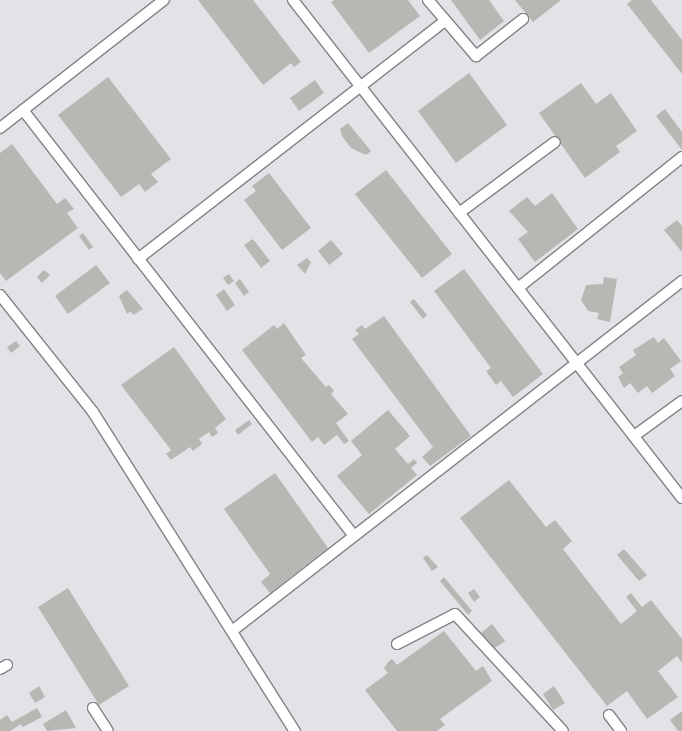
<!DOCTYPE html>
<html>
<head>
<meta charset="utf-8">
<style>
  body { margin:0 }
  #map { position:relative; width:682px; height:731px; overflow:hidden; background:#e3e2e7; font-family:Quicksand,sans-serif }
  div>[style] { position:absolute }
  .building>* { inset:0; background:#b8b7b3 }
  .roads { filter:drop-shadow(1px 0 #838387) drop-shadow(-1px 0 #838387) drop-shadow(0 1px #838387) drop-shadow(0 -1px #838387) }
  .minor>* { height:10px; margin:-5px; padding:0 5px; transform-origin:5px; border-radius:5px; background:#fff }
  span { translate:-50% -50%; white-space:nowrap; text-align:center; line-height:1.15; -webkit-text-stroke:4px #fff; paint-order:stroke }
</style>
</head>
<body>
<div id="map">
  <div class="building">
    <div style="clip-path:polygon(198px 0,253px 0,301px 62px,294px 67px,291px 63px,263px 85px)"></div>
    <div style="clip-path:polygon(334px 0,408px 0,420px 16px,369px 53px,331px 2px)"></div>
    <div style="clip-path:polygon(451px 0,489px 0,504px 21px,480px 40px)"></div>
    <div style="clip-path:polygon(515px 0,561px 0,533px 22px)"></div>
    <div style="clip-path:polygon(632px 0,651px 0,682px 40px,682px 74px,627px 4px)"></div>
    <div style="clip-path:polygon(469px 73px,507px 125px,456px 163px,418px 111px)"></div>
    <div style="clip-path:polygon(108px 77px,171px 159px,151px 174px,158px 182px,145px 192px,139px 184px,121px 197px,58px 115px)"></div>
    <div style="clip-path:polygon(315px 80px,324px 93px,299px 111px,290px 98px)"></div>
    <div style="clip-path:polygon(581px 83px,596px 104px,611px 93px,637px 131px,616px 146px,620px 152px,585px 178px,539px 113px)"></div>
    <div style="clip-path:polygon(665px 109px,682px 132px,682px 150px,656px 116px)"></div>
    <div style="clip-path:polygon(348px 123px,371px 151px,366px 155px,351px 148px,342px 136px,340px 129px)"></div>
    <div style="clip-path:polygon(12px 144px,57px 204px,65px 198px,70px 204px,74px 209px,67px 213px,78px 228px,6px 281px,0 273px,0 153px)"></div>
    <div style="clip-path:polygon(386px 170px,452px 254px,422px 278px,355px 194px)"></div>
    <div style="clip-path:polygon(269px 173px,311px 228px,282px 250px,244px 200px,256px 191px,252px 186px)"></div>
    <div style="clip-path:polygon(552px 193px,578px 229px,535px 262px,518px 239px,528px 232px,509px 211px,527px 197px,535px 206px)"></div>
    <div style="clip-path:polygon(677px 220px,682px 226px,682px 252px,664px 230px)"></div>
    <div style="clip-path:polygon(83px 233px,93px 247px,89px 250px,79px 236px)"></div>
    <div style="clip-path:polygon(253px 239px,270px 261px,261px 268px,244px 245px)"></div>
    <div style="clip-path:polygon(331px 240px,343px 254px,329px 265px,318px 251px)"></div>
    <div style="clip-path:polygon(307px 258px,311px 262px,305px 274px,297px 265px)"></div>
    <div style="clip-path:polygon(96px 265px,110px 283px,68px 314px,55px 296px)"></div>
    <div style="clip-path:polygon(464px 269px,543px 374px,513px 397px,501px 381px,496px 385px,486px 371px,491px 368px,434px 291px)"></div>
    <div style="clip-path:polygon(44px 270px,50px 275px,42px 283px,37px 277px)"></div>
    <div style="clip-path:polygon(229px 274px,234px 281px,228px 285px,223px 278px)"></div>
    <div style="clip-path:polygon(604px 277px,617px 279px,610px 322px,597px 319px,599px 313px,588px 311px,581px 300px,586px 285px,603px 284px)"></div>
    <div style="clip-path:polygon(240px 279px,249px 292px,244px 296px,235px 283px)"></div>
    <div style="clip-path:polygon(224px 289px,235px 305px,227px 311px,216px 295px)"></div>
    <div style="clip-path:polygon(127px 290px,143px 309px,133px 315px,131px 311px,127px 314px,119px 296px)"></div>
    <div style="clip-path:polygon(414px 299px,427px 315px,423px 319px,410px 302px)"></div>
    <div style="clip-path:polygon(384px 316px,471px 436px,430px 466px,422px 457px,433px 447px,352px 339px,359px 334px,355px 330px,362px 325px,365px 329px)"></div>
    <div style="clip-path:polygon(284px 323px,306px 355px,301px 358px,326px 387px,329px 385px,334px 391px,331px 394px,348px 414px,336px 423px,349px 441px,344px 444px,337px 435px,324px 445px,318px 437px,312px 442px,242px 350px,274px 325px,277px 329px)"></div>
    <div style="clip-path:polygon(654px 337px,658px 343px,664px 338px,681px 361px,670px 369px,675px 376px,652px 393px,647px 386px,638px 393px,630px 383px,624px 388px,618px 377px,623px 373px,619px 367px,636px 355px,633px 350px)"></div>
    <div style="clip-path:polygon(16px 341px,20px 346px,11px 353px,7px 347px)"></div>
    <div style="clip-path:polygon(174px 347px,226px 419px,215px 428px,218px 433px,212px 437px,209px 432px,199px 439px,202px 444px,193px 451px,190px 447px,171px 460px,166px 454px,171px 450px,121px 385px)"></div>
    <div style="clip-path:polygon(388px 410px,410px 436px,395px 449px,408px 464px,414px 459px,417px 463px,411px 468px,417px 475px,369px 514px,337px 476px,362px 455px,351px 441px)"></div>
    <div style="clip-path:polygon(249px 420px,252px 424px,238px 435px,235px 430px)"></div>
    <div style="clip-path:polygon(275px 473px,328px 548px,270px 593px,261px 582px,270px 574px,224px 509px)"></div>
    <div style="clip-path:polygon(509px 480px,546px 527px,555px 520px,572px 541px,563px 549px,621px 624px,637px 611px,626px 597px,631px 593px,642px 607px,651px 600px,682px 639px,682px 663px,677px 656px,658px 671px,678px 697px,647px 719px,627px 691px,607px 706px,460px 518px)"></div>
    <div style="clip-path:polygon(624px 549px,647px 575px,639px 581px,617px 555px)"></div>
    <div style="clip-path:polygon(427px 555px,438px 567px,432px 571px,423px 558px)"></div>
    <div style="clip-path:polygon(444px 577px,472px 611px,468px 615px,440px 581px)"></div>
    <div style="clip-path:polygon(68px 588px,129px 686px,99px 705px,38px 607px)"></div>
    <div style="clip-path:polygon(474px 589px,480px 597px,474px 602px,468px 593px)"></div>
    <div style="clip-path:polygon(492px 624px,505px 641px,495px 648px,481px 633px)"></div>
    <div style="clip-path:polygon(444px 631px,476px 671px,483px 666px,492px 681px,440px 719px,445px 725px,437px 731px,397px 731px,365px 690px,388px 673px,384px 668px,388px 662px,392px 659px,397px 665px)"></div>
    <div style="clip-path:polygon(39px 686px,45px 697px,35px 703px,29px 693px)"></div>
    <div style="clip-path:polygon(554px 686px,565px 703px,553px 710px,543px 694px)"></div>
    <div style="clip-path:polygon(37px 708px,42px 717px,23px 727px,21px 724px,10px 731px,0 731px,0 720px,7px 715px,12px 722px)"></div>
    <div style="clip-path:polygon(66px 710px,76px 728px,47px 731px,43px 724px)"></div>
    <div style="clip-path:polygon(682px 711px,682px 731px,678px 731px,670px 720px)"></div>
  </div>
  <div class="roads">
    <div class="minor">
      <div style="left:293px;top:0;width:632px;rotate:52.01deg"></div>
      <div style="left:428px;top:0;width:74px;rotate:49.4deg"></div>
      <div style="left:476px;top:56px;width:60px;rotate:-38.2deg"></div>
      <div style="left:23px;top:110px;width:539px;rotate:52.15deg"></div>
      <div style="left:0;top:128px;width:208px;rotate:-38deg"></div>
      <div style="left:459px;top:213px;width:119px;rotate:-36.5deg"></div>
      <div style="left:138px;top:259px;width:388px;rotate:-37.8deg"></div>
      <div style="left:518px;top:288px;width:210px;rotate:-38.6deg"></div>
      <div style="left:0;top:295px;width:149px;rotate:51.5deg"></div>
      <div style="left:93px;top:412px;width:378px;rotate:57.7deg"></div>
      <div style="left:634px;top:436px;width:59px;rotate:-36.1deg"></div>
      <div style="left:232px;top:631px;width:570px;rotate:-37.87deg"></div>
      <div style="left:397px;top:644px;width:65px;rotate:-27.3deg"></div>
      <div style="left:455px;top:614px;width:159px;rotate:47.3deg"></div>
      <div style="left:0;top:669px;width:8px;rotate:-30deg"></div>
      <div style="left:93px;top:708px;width:27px;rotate:57deg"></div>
      <div style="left:609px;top:715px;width:20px;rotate:53deg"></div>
    </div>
  </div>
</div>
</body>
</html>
